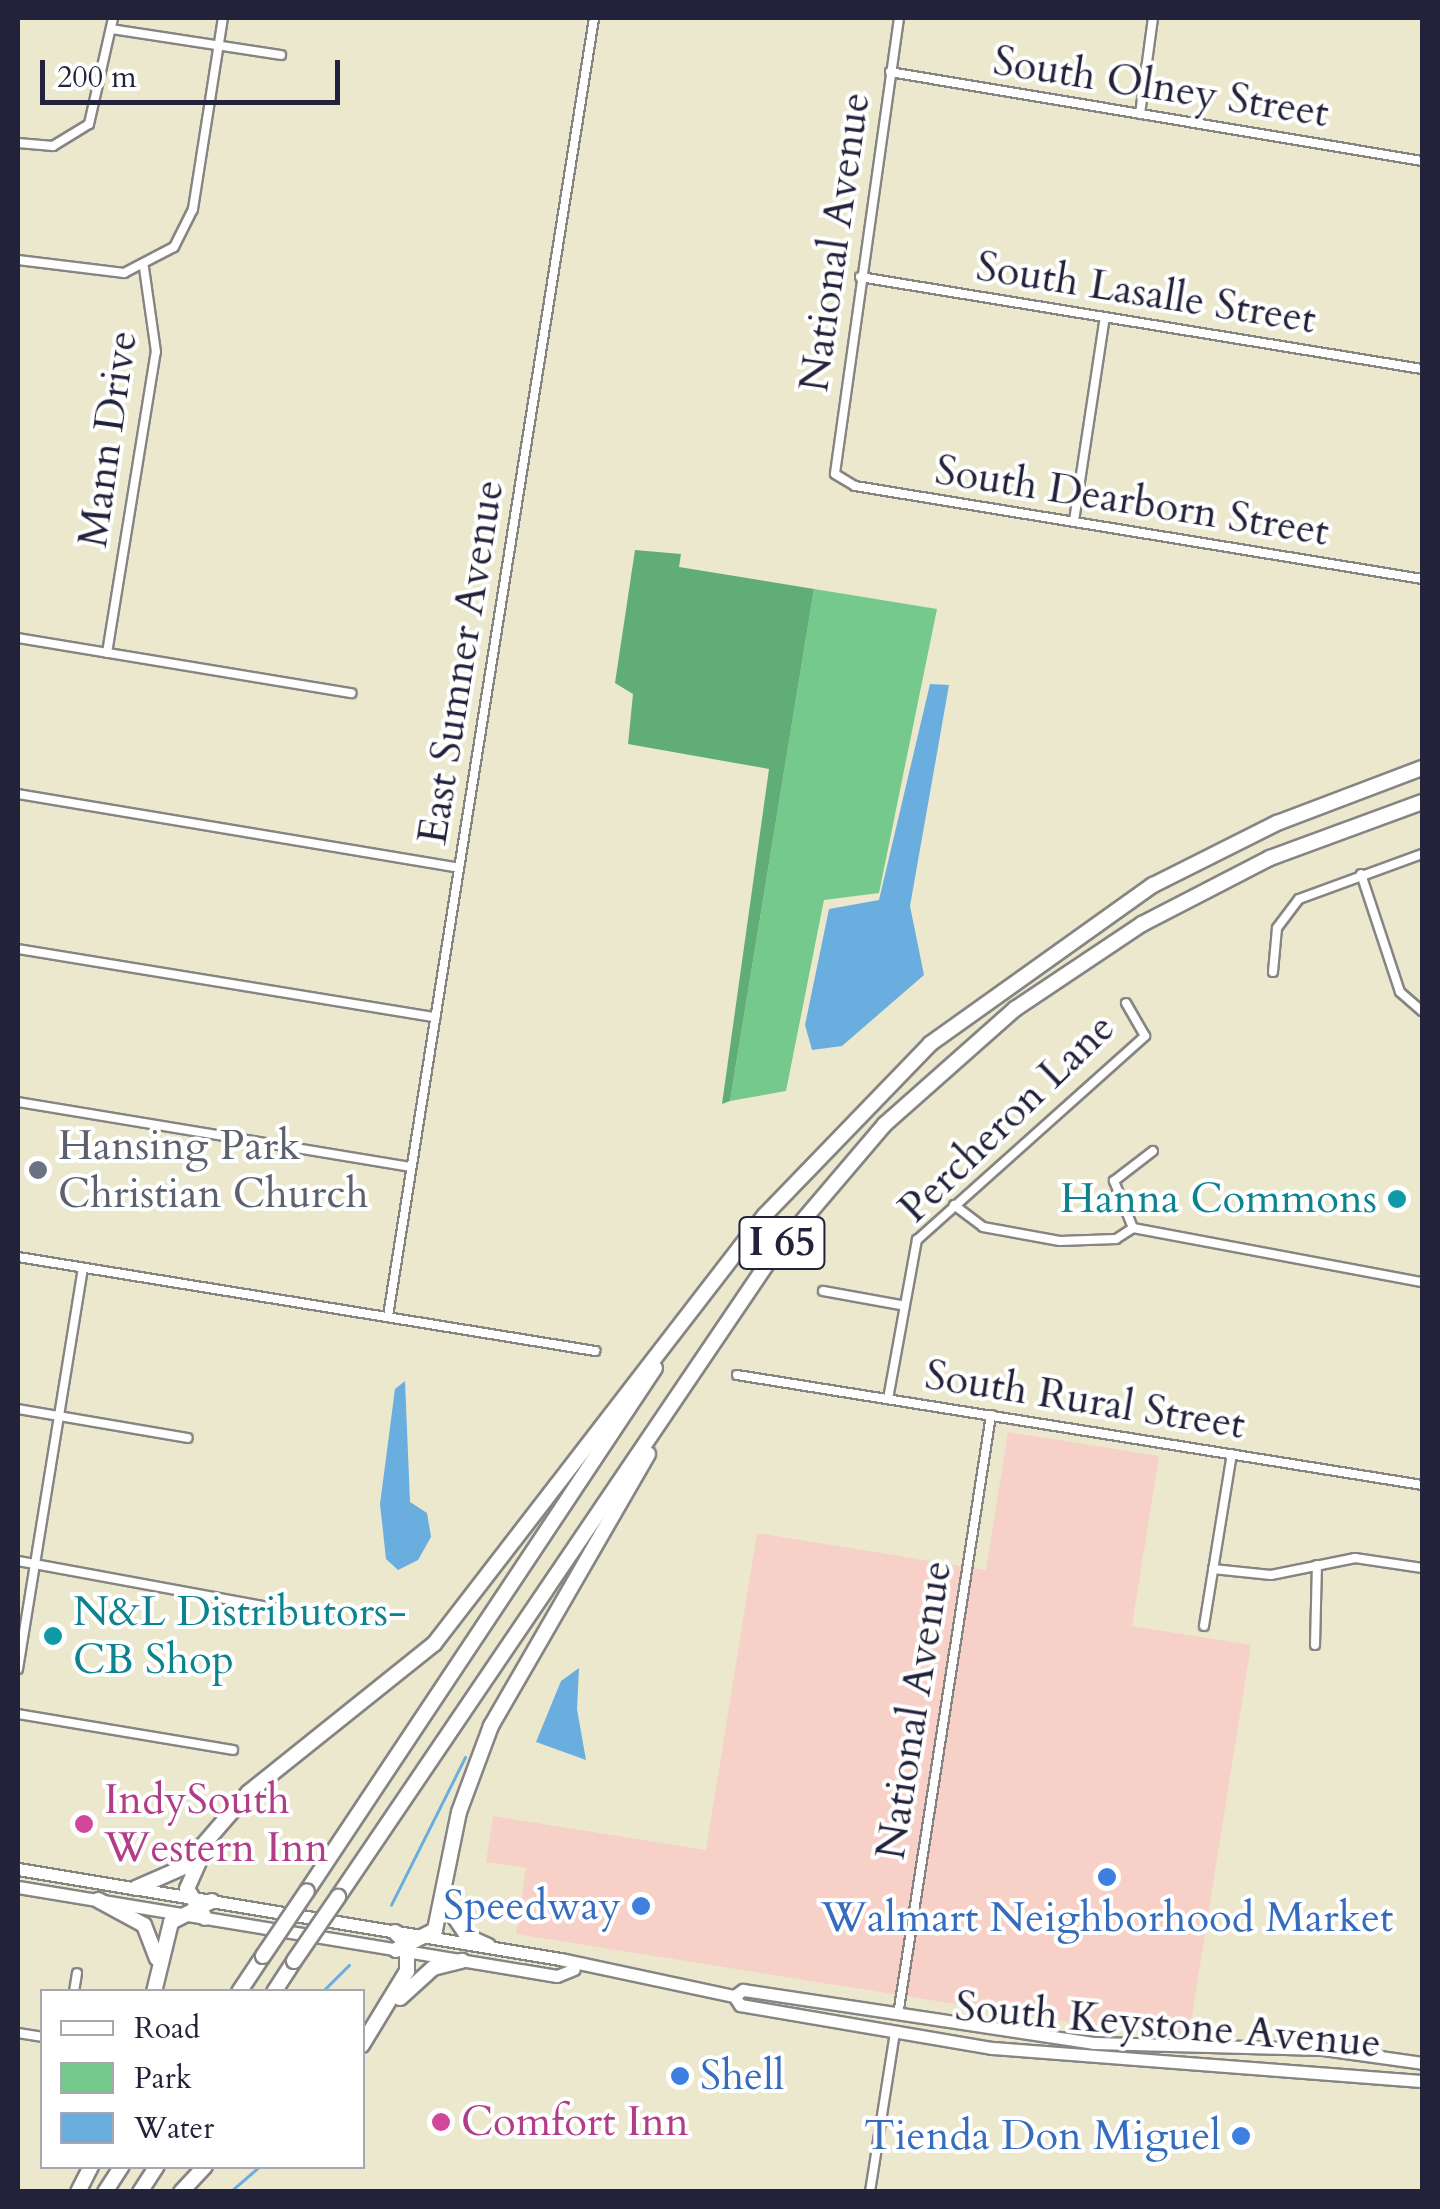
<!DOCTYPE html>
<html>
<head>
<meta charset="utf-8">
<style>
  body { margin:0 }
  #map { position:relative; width:1440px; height:2209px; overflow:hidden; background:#ece8ce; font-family:Cardo,serif }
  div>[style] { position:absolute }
  .built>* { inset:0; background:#f7d1c7 }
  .green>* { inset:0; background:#75c98d }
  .forest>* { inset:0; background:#60ad78 }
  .water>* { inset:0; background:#6aaddf }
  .stream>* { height:2.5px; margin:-1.25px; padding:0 1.25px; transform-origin:1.25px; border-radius:1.25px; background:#6aaddf }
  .roads { filter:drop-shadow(2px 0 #878584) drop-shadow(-2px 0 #878584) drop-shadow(0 2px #878584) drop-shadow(0 -2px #878584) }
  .minor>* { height:8px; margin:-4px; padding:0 4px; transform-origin:4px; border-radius:4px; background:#fff }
  .secondary>* { height:11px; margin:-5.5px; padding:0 5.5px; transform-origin:5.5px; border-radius:5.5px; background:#fff }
  .motorway>* { height:14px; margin:-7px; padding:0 7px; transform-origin:7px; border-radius:7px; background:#fff }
  .bridges { filter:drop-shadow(2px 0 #878584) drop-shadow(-2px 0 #878584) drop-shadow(0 2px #878584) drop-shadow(0 -2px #878584) }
  .motorway-bridge>* { height:14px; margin:-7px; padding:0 7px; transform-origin:7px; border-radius:7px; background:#fff }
  .dots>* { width:28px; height:28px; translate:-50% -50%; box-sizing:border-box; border:5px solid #fff; border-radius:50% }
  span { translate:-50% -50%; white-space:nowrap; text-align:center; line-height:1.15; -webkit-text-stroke:8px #fff; paint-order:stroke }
  .shield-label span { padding:2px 8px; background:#fff; border:2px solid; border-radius:8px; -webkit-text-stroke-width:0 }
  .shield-label { font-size:40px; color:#22223b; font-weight:700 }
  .street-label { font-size:42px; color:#22223b }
  .worship-label { font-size:42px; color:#5b616d }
  .left { translate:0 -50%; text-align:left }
  .culture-label { font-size:42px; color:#0d838f }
  .right { translate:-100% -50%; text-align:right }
  .hotel-label { font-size:42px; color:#b23c85 }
  .shop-label { font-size:42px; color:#366cbe }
  .frame { position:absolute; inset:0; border:20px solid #22223b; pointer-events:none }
  .legend { position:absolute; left:40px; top:1989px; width:325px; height:180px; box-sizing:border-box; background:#fff; border:2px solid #a7a7b1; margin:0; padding:12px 18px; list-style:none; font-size:30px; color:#22223b }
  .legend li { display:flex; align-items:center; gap:20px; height:50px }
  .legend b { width:50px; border:2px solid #a7a7b1 }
  .scale { position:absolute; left:40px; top:60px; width:300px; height:45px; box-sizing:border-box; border:5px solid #22223b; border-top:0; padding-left:12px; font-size:30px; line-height:35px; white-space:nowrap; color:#22223b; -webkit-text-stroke:8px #fff; paint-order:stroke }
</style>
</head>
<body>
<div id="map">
  <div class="built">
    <div style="clip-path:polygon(1008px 1432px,1159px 1456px,1132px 1626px,1251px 1645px,1188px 2041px,516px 1934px,526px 1868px,486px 1862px,493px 1816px,706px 1850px,757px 1533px,986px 1570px)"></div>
  </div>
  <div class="green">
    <div style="clip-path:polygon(814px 589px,937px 609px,879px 893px,824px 900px,786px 1091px,730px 1101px)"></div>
  </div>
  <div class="forest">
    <div style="clip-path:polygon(635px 550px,681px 554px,679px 567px,814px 589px,730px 1101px,722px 1104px,769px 769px,628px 744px,633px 694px,615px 683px)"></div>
  </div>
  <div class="water">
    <div style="clip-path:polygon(930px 684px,949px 685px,910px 906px,924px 975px,842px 1046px,812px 1050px,805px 1025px,829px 909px,879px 900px)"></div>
    <div style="clip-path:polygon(405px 1381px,410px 1502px,427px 1513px,431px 1537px,418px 1560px,398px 1570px,386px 1559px,380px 1504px,395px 1389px)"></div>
    <div style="clip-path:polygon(579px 1668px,577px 1709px,586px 1760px,536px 1742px,561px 1681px)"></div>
  </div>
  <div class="stream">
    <div style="left:391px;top:1905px;width:165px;rotate:-63.4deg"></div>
    <div style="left:322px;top:1992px;width:38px;rotate:-45deg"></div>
    <div style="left:230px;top:2192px;width:40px;rotate:-41deg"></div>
  </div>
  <div class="roads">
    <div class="minor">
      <div style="left:899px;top:18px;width:460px;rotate:98deg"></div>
      <div style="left:835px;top:474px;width:23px;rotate:31deg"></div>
      <div style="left:855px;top:486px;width:575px;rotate:9.31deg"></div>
      <div style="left:111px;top:29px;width:172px;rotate:8.7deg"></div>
      <div style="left:890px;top:72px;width:539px;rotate:9.5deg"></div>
      <div style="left:1140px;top:114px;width:97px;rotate:-82.3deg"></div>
      <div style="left:18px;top:143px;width:35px;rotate:5deg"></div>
      <div style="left:53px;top:146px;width:42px;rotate:-31.4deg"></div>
      <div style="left:89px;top:124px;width:109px;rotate:-77.2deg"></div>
      <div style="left:18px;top:260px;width:107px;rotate:7deg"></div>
      <div style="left:124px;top:273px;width:56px;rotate:-27.5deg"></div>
      <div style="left:174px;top:247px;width:42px;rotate:-63.4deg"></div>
      <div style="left:193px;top:209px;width:193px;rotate:-81.1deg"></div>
      <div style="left:860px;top:277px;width:569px;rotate:9.3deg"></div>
      <div style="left:1074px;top:521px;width:206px;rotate:-81.4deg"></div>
      <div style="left:18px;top:638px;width:338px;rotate:9.4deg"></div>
      <div style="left:107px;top:653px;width:305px;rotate:-80.8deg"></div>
      <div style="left:156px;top:352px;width:85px;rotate:-98.1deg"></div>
      <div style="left:18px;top:794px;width:446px;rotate:9.5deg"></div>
      <div style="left:1361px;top:874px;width:124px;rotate:71.7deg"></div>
      <div style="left:1400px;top:992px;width:29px;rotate:41deg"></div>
      <div style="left:18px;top:949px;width:423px;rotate:9.3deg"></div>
      <div style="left:1273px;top:972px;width:44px;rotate:-84.8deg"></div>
      <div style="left:1277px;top:928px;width:36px;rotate:-53deg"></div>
      <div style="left:1299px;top:899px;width:131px;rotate:-20.1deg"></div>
      <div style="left:18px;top:1102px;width:398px;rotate:9.4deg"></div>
      <div style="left:954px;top:1205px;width:36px;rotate:37deg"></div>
      <div style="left:983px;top:1227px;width:78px;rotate:10.3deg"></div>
      <div style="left:1060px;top:1241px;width:56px;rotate:-2deg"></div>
      <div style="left:1116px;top:1239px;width:20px;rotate:-33deg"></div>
      <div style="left:1133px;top:1228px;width:294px;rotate:10.6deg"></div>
      <div style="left:1133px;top:1228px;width:51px;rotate:-112deg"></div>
      <div style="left:1114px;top:1181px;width:49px;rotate:-37.6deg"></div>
      <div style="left:18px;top:1257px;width:585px;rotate:9.25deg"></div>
      <div style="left:823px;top:1291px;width:79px;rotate:10.2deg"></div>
      <div style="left:388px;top:1316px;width:1314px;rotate:-80.98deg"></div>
      <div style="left:737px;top:1375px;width:694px;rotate:9.12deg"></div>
      <div style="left:888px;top:1399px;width:162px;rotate:-79.7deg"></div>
      <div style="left:917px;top:1240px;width:306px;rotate:-41.8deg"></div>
      <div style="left:1145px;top:1036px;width:38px;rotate:-120deg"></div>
      <div style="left:18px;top:1409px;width:172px;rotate:9.7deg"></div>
      <div style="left:18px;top:1561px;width:315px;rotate:10.4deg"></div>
      <div style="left:1213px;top:1569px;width:58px;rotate:5.9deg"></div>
      <div style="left:1271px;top:1575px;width:86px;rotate:-11.4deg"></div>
      <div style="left:1355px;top:1558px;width:68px;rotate:8.5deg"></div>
      <div style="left:1204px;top:1626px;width:174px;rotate:-80.8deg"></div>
      <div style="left:1315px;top:1645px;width:80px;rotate:-88.6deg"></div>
      <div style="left:18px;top:1669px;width:406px;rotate:-80.8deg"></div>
      <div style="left:18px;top:1714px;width:218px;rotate:9.5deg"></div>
      <div style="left:74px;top:1992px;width:19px;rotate:-81deg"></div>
      <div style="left:898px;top:2015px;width:607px;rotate:-81.19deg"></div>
      <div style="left:18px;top:2033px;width:24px;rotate:9deg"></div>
      <div style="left:870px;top:2192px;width:162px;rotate:-81.1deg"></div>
    </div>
    <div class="secondary">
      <div style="left:18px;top:1869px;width:549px;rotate:9.43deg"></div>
      <div style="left:560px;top:1959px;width:178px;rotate:12deg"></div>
      <div style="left:734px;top:1996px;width:11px;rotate:56deg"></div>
      <div style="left:740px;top:2005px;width:256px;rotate:9.7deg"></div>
      <div style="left:992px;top:2048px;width:431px;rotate:4.4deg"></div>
      <div style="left:18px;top:1887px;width:546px;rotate:9.38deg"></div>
      <div style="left:557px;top:1976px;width:18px;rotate:-22deg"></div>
      <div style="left:734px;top:1996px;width:11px;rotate:-34deg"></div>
      <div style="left:743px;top:1990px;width:355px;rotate:8.6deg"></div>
      <div style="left:1094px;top:2043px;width:229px;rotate:1.5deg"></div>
      <div style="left:1323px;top:2049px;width:100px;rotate:8deg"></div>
    </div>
    <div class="motorway">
      <div style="left:202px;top:1855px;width:37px;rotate:114deg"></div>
      <div style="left:187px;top:1889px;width:34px;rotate:58deg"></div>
      <div style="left:136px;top:1888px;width:52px;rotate:-23.6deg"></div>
      <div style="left:184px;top:1867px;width:99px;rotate:-49.1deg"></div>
      <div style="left:249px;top:1792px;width:237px;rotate:-38.7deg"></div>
      <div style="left:434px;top:1644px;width:542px;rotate:-52.35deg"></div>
      <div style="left:765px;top:1215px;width:238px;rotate:-46deg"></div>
      <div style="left:930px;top:1044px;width:274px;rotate:-35.5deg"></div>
      <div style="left:1153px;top:885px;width:139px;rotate:-26.6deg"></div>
      <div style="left:1277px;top:823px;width:155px;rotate:-20.8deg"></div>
      <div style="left:307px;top:1891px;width:628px;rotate:-56.36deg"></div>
      <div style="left:338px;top:1897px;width:772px;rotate:-55.88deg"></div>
      <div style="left:771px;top:1258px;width:176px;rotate:-49.6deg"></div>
      <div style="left:885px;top:1124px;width:174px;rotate:-41.5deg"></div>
      <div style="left:1015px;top:1009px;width:153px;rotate:-33.8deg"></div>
      <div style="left:1142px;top:924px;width:144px;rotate:-27.3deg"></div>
      <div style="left:1270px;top:858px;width:162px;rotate:-20.2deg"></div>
      <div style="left:442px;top:1898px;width:47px;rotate:56.3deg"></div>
      <div style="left:468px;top:1937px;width:22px;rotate:24deg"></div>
      <div style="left:98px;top:1900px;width:52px;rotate:28.5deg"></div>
      <div style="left:144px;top:1925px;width:36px;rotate:69deg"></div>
      <div style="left:396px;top:1950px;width:44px;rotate:-27.1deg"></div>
      <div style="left:435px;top:1930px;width:120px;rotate:-78.5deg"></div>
      <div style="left:459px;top:1812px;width:92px;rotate:-69.6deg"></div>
      <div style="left:491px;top:1726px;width:314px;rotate:-60deg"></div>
      <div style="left:154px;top:1992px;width:72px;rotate:-76.3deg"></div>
      <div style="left:171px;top:1922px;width:46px;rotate:-27.1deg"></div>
      <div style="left:239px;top:1992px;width:43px;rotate:-56.3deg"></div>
      <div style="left:274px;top:1992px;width:37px;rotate:-57deg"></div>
      <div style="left:400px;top:1998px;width:45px;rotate:-42.3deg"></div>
      <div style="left:433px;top:1968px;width:30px;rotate:-14deg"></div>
      <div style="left:362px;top:2045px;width:87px;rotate:-58.7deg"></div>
      <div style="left:407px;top:1971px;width:27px;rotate:-90deg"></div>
      <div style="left:407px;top:1944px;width:17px;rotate:-135deg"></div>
      <div style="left:78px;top:2192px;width:29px;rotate:-63deg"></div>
      <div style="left:105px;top:2192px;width:31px;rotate:-57deg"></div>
      <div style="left:140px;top:2192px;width:31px;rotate:-57deg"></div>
      <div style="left:181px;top:2192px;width:35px;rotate:-47deg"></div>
    </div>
  </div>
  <div class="bridges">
    <div class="motorway-bridge">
      <div style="left:263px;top:1956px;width:78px;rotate:-55.9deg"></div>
      <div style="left:294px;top:1961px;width:78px;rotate:-55.5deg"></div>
    </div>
  </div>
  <div class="dots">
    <div style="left:38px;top:1170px;background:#6b7280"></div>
    <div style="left:1397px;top:1199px;background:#0f9aa8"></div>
    <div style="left:53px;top:1636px;background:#0f9aa8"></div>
    <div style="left:84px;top:1824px;background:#d1479c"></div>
    <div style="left:1107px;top:1877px;background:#3f7fe0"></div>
    <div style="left:641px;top:1906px;background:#3f7fe0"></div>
    <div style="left:680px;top:2076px;background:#3f7fe0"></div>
    <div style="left:441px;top:2122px;background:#d1479c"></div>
    <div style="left:1241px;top:2136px;background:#3f7fe0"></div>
  </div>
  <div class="shield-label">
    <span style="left:782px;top:1243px">I 65</span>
  </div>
  <div class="street-label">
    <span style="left:1161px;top:87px;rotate:9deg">South Olney Street</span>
    <span style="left:835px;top:242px;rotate:-82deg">National Avenue</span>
    <span style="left:1146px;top:293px;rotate:9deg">South Lasalle Street</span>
    <span style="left:108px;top:439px;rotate:-82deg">Mann Drive</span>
    <span style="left:1132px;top:501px;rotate:9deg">South Dearborn Street</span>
    <span style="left:461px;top:662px;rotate:-81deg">East Sumner Avenue</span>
    <span style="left:1007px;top:1118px;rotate:-44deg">Percheron Lane</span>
    <span style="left:1085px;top:1400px;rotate:9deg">South Rural Street</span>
    <span style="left:914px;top:1710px;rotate:-81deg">National Avenue</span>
    <span style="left:1168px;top:2025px;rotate:5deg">South Keystone Avenue</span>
  </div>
  <div class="worship-label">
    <span class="left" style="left:58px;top:1170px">Hansing Park<br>Christian Church</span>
  </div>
  <div class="culture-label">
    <span class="right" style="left:1377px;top:1199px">Hanna Commons</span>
    <span class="left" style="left:73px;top:1636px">N&amp;L Distributors-<br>CB Shop</span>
  </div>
  <div class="hotel-label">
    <span class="left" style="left:104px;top:1824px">IndySouth<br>Western Inn</span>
    <span class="left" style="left:461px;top:2122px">Comfort Inn</span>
  </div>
  <div class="shop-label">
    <span class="right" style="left:621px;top:1906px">Speedway</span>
    <span style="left:1107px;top:1918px">Walmart Neighborhood Market</span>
    <span class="left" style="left:700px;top:2076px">Shell</span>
    <span class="right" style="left:1221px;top:2136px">Tienda Don Miguel</span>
  </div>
  <div class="frame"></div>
  <ul class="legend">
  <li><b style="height:12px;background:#fff"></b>Road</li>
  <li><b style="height:28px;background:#75c98d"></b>Park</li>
  <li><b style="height:28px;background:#6aaddf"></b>Water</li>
  </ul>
  <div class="scale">200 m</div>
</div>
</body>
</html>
